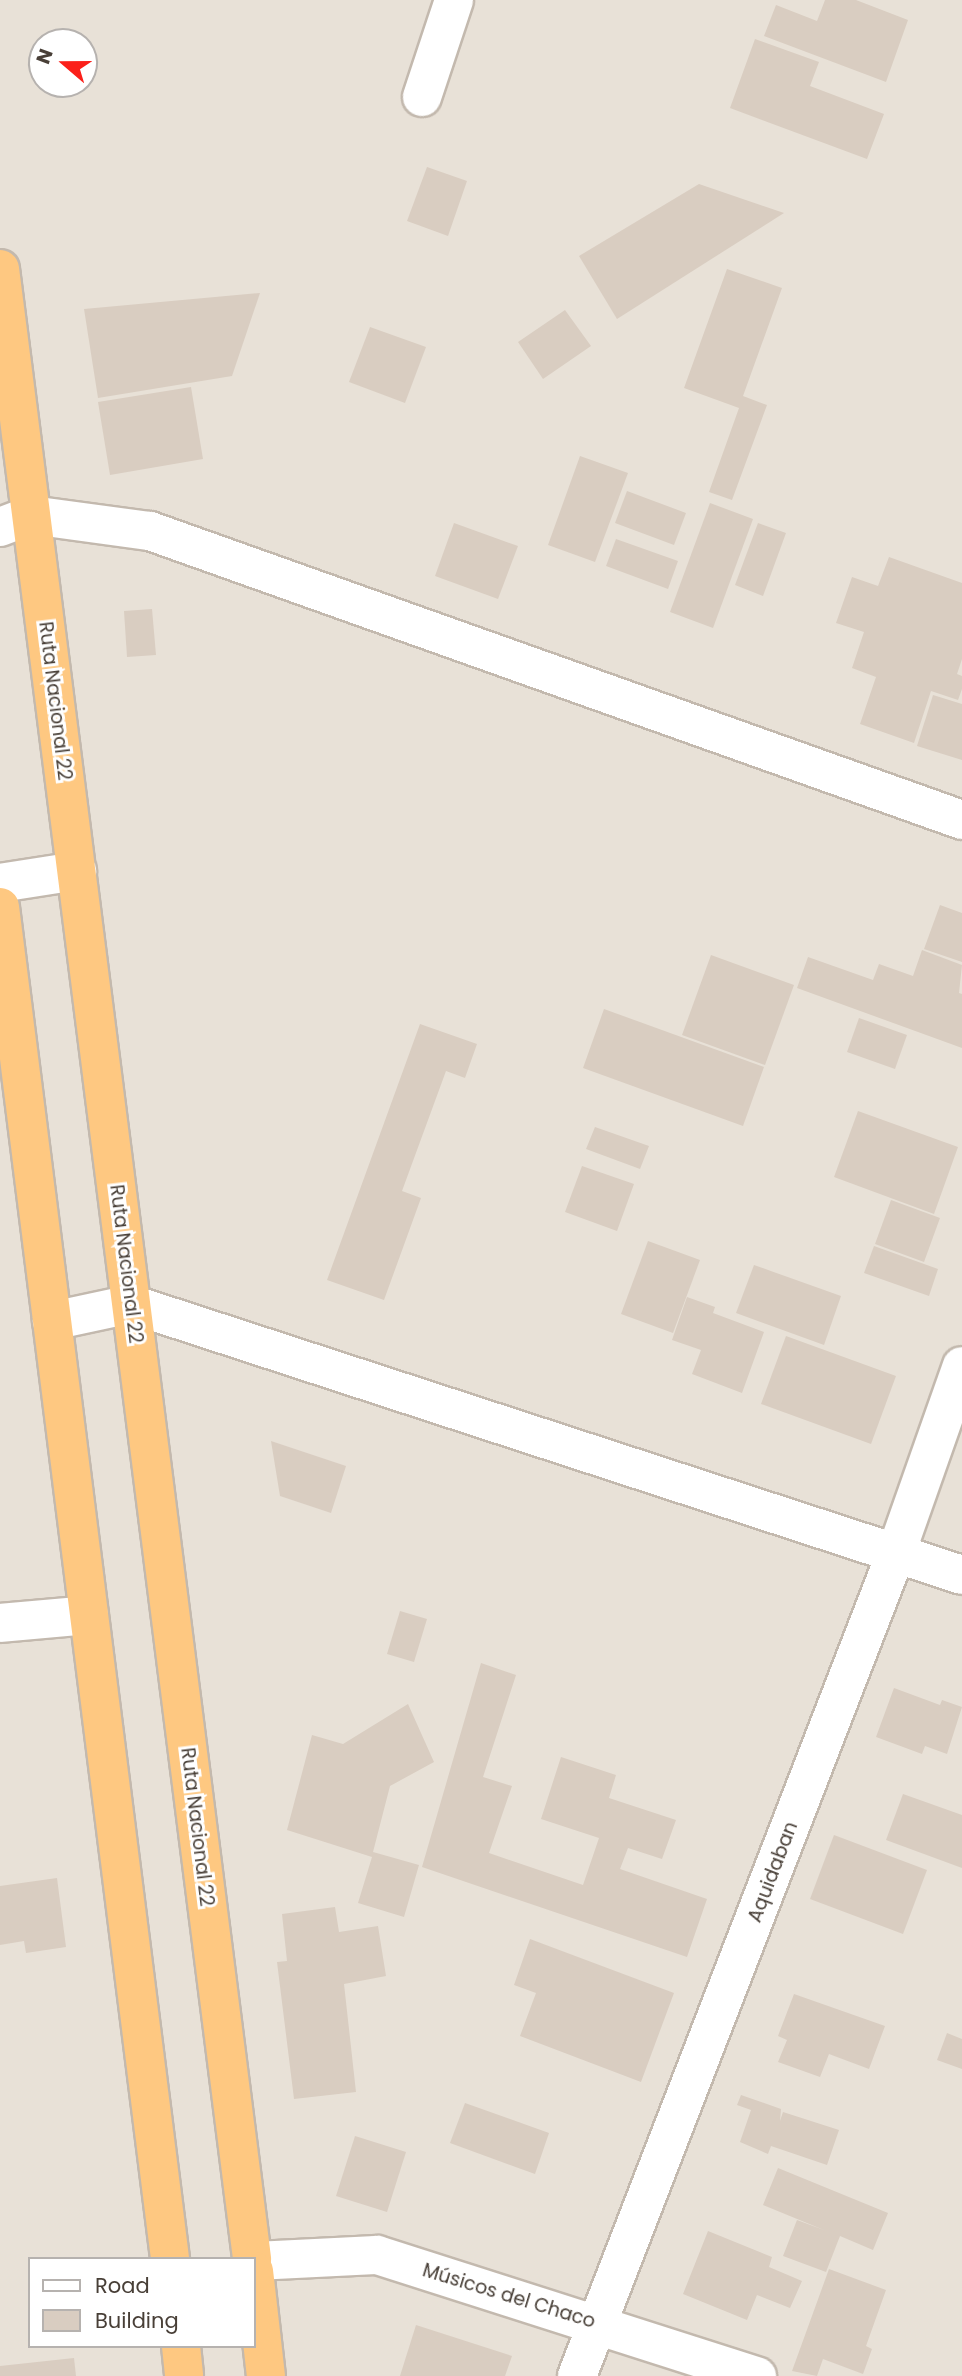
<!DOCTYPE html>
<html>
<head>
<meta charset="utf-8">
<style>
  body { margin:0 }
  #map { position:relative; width:962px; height:2376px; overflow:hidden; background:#f4f0e9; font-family:Poppins,sans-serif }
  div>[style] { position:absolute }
  .residential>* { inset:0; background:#e8e1d7 }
  .building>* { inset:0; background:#d9cdc1 }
  .roads { filter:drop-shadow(2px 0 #c3b9ae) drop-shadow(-2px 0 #c3b9ae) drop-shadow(0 2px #c3b9ae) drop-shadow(0 -2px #c3b9ae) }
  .minor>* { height:38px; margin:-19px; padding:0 19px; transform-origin:19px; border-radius:19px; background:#fff }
  .trunk>* { height:38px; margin:-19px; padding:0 19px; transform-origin:19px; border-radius:19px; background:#fec881 }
  span { translate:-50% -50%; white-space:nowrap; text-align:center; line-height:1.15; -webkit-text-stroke:6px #fff; paint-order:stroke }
  .street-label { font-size:19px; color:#483f37 }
  .legend { position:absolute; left:28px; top:2257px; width:228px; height:91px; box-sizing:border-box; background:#fff; border:2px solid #b6b2af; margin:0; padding:9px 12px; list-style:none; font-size:21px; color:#483f37 }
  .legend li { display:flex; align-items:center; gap:14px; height:35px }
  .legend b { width:35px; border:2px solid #b6b2af }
  .north { position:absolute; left:28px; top:28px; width:70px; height:70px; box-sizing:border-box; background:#fff; border:2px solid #b6b2af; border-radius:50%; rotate:290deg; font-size:19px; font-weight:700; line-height:28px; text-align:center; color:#483f37 }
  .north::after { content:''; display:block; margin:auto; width:24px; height:32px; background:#fb201a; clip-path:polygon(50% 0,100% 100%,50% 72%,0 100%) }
</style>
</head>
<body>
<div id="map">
  <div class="residential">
    <div style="clip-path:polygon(evenodd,0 0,962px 0,962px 2376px,0 2376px,0 0,42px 42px,84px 42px,84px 84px,42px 84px,42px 42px,0 0,30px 2259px,254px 2259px,254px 2346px,30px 2346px,30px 2259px)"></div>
  </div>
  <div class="building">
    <div style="clip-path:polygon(825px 0,856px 0,908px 20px,886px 82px,764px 36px,776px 5px,817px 21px)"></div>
    <div style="clip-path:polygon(755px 39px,819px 62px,810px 86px,884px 114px,867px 159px,730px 108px)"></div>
    <div style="clip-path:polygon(427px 167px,467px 181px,448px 236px,407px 221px)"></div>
    <div style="clip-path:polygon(699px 184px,784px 213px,617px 319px,579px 256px)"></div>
    <div style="clip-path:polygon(727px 269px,782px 288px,743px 396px,767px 405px,732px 500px,709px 492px,739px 408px,684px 388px)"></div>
    <div style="clip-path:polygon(260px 293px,232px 376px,98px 398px,84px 309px)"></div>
    <div style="clip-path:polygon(565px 310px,591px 346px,543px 379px,518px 342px)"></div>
    <div style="clip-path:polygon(370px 327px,426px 347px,405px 403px,349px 382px)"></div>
    <div style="clip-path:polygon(191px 387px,203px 459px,110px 475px,98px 402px)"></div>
    <div style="clip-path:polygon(580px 456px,628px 473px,595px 562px,548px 545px)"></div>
    <div style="clip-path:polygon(627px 491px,686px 513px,674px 545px,615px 523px)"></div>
    <div style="clip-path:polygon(710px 503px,753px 519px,713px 628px,670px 612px)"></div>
    <div style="clip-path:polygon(454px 523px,518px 546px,498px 599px,435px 576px)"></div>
    <div style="clip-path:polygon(758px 523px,786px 533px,763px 596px,735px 585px)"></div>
    <div style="clip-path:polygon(616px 539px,678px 561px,668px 589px,606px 566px)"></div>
    <div style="clip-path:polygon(889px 557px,962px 583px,962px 659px,957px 674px,962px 676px,962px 689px,958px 700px,931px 691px,914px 743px,860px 724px,876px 677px,852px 668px,864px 632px,836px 623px,852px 577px,878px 586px)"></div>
    <div style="clip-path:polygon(152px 609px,156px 655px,127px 657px,124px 611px)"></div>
    <div style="clip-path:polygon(933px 695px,962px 704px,962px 760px,917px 746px)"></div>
    <div style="clip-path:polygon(940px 905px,962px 913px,962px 962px,924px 949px)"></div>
    <div style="clip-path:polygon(922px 950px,962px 965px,959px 993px,962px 994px,962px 1048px,797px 988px,808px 957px,873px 980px,879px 964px,913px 976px)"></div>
    <div style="clip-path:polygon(711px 955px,794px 985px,765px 1065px,682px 1035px)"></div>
    <div style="clip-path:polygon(604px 1009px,764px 1067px,743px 1126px,583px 1068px)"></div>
    <div style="clip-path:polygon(859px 1018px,907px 1035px,895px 1069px,847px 1052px)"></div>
    <div style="clip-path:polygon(420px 1024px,477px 1044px,465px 1078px,446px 1071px,402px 1191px,421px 1198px,384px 1300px,327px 1280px)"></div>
    <div style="clip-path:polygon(858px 1111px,958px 1147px,934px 1214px,834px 1177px)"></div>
    <div style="clip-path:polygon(595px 1127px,649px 1146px,640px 1169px,586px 1149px)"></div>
    <div style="clip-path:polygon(582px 1166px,634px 1184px,617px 1231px,565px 1212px)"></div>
    <div style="clip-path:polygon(891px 1200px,940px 1218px,924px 1262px,875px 1244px)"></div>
    <div style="clip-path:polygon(648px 1241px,700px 1260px,673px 1333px,621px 1314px)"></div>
    <div style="clip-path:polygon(874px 1246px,938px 1269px,929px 1296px,864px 1273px)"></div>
    <div style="clip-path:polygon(754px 1265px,841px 1296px,824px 1345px,736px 1313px)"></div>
    <div style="clip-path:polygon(687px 1297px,715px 1307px,713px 1313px,764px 1332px,742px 1393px,692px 1374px,701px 1350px,672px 1340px)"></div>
    <div style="clip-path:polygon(786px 1336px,896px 1376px,871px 1444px,761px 1404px)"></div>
    <div style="clip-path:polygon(271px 1441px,346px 1466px,331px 1513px,280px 1496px)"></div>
    <div style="clip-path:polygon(400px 1611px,427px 1619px,414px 1662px,387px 1654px)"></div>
    <div style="clip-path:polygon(481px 1663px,516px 1675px,483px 1777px,512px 1786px,489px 1853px,583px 1885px,599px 1838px,541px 1819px,561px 1757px,616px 1775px,609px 1798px,676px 1820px,662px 1859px,628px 1848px,620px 1869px,707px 1899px,687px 1957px,422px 1867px)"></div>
    <div style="clip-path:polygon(894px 1688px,940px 1705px,942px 1700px,962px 1707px,947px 1754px,925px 1746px,922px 1754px,876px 1737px)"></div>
    <div style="clip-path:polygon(408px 1704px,434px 1762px,390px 1786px,373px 1852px,419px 1865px,404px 1917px,358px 1903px,372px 1857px,287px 1830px,312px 1735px,343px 1744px)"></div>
    <div style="clip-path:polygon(903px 1794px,962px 1815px,962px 1868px,886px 1840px)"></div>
    <div style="clip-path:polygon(834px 1835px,927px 1870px,903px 1934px,810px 1899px)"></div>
    <div style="clip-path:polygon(57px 1878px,66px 1947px,26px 1953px,24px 1941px,0 1945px,0 1886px)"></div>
    <div style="clip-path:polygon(335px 1907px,339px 1932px,378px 1926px,386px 1976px,344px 1984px,356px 2092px,294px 2099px,277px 1962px,287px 1961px,282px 1914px)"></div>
    <div style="clip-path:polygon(530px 1939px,674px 1993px,641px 2082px,520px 2036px,536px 1993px,514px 1985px)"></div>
    <div style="clip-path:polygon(794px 1994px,885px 2026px,869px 2069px,829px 2054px,820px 2077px,778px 2062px,787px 2040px,778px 2036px)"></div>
    <div style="clip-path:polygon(947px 2033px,962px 2039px,962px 2069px,937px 2060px)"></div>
    <div style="clip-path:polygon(741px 2095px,781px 2109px,780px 2121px,783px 2112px,839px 2130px,827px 2165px,771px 2146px,768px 2154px,740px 2142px,751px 2110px,737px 2105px)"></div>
    <div style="clip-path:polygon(465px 2103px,549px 2133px,535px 2174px,450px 2143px)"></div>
    <div style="clip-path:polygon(355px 2136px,406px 2152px,387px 2212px,336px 2196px)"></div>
    <div style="clip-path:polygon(778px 2168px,888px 2213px,873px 2250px,840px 2236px,826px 2272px,783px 2256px,797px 2220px,824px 2230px,763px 2205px)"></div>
    <div style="clip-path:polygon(708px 2231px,772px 2257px,769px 2267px,802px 2281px,790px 2308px,757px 2295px,747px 2320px,683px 2294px)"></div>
    <div style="clip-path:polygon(829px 2269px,886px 2290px,866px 2346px,872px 2349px,863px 2374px,823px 2359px,817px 2376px,792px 2371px)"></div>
    <div style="clip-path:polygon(416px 2325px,512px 2356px,505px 2376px,400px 2376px)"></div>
    <div style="clip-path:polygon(74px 2358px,76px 2376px,0 2376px,0 2366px)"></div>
  </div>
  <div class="roads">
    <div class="minor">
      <div style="left:422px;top:97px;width:102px;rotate:-71.7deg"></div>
      <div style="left:0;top:527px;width:33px;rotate:-21deg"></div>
      <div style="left:31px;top:515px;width:120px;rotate:7.7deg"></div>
      <div style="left:150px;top:531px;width:862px;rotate:19.59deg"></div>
      <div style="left:0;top:883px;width:78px;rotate:-8.9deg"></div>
      <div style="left:52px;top:1321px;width:81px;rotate:-12.1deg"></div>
      <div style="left:131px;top:1304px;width:874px;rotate:18.06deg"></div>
      <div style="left:0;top:1623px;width:89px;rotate:-5.1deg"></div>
      <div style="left:254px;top:2261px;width:123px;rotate:-2.8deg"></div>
      <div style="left:377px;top:2255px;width:399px;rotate:17.7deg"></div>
      <div style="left:577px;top:2376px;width:883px;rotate:-68.81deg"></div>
      <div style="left:896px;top:1553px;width:198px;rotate:-70.6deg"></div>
    </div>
    <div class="trunk">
      <div style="left:0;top:269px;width:2006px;rotate:82.78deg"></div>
      <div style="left:0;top:907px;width:1363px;rotate:82.83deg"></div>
      <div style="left:254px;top:2271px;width:106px;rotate:83.5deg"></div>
      <div style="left:181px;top:2346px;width:30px;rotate:84deg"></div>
    </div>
  </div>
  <div class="street-label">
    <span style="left:55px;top:701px;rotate:83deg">Ruta Nacional 22</span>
    <span style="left:126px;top:1264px;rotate:83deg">Ruta Nacional 22</span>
    <span style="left:197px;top:1827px;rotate:83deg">Ruta Nacional 22</span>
    <span style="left:773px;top:1872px;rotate:-69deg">Aquidaban</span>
    <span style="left:509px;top:2296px;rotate:17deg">Músicos del Chaco</span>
  </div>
  <ul class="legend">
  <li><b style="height:9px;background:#fff"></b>Road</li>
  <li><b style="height:19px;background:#d9cdc1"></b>Building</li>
  </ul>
  <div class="north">N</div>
</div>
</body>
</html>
